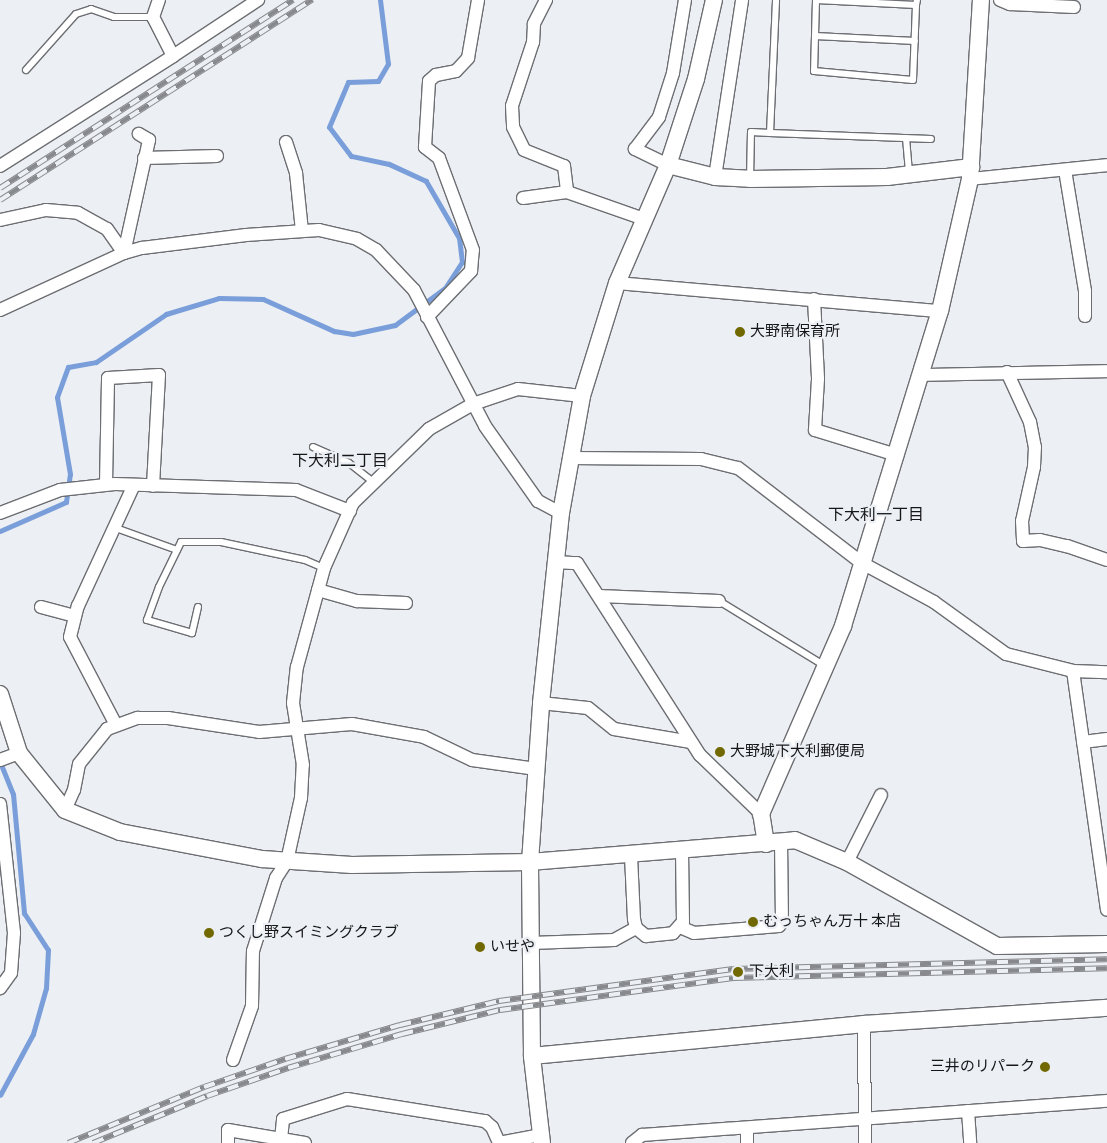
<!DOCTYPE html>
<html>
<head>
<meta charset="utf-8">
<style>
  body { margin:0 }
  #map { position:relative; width:1107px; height:1143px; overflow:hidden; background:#eceff3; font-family:"Source Sans 3","Noto Sans JP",sans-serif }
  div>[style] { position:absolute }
  .stream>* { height:5px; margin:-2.5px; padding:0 2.5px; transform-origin:2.5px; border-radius:2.5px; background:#799eda }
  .roads { filter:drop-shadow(1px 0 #6c6e72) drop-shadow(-1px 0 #6c6e72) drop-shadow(0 1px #6c6e72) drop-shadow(0 -1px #6c6e72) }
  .service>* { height:6px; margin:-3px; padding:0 3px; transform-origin:3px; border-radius:3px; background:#fff }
  .minor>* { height:12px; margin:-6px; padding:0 6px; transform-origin:6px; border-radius:6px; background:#fff }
  .tertiary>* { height:16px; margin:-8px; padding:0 8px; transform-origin:8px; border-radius:8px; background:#fff }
  .rail>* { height:5.5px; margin-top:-2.75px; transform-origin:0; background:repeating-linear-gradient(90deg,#eceff3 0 11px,#87898c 0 22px); box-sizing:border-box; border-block:1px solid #87898c }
  .dots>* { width:14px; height:14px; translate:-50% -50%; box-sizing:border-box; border:2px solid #eceff3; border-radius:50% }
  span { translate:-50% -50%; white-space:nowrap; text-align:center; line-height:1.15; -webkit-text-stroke:4.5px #eceff3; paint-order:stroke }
  .poi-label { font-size:15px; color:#151618 }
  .left { translate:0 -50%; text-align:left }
  .right { translate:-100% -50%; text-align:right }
  .neighbourhood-label { font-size:16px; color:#151618 }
</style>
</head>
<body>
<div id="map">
  <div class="stream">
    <div style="left:0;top:531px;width:72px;rotate:-23.7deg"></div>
    <div style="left:66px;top:502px;width:28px;rotate:-82deg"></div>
    <div style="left:70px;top:474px;width:78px;rotate:-99.6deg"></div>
    <div style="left:57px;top:397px;width:32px;rotate:-70deg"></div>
    <div style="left:68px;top:367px;width:28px;rotate:-10deg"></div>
    <div style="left:96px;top:362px;width:85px;rotate:-34.4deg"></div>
    <div style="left:166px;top:314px;width:55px;rotate:-16.8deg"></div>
    <div style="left:219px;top:298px;width:44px;rotate:1.3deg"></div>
    <div style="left:263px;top:299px;width:78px;rotate:24.3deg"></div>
    <div style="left:334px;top:331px;width:19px;rotate:9deg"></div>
    <div style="left:353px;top:334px;width:43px;rotate:-12.1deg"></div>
    <div style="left:395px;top:325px;width:62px;rotate:-36.5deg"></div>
    <div style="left:445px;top:288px;width:31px;rotate:-57deg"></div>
    <div style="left:462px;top:262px;width:24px;rotate:-97deg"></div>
    <div style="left:459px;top:238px;width:66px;rotate:-120.1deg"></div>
    <div style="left:426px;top:181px;width:41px;rotate:-155.3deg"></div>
    <div style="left:389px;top:164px;width:39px;rotate:-168deg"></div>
    <div style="left:351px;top:156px;width:36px;rotate:-127deg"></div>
    <div style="left:329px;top:127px;width:49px;rotate:-67.1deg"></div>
    <div style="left:348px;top:82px;width:30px;rotate:-2deg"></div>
    <div style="left:378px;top:81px;width:20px;rotate:-60deg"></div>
    <div style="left:388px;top:64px;width:64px;rotate:-97.1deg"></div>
    <div style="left:0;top:762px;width:35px;rotate:68deg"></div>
    <div style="left:13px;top:794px;width:120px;rotate:84.7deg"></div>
    <div style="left:24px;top:913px;width:44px;rotate:57deg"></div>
    <div style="left:48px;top:950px;width:38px;rotate:93deg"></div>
    <div style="left:46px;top:988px;width:48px;rotate:105.8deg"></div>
    <div style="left:33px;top:1034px;width:69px;rotate:118.4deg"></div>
  </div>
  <div class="roads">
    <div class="service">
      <div style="left:916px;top:5px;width:100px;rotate:-177.1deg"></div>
      <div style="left:816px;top:0;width:71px;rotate:91.6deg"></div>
      <div style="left:814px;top:71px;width:99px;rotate:5.2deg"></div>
      <div style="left:913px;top:80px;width:75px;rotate:-87.7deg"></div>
      <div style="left:916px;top:5px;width:5px;rotate:-79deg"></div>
      <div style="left:815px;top:36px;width:100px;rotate:2.9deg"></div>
      <div style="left:26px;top:70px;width:75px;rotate:-48.2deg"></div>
      <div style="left:76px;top:14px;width:16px;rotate:-18deg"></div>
      <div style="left:91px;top:9px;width:24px;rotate:19deg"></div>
      <div style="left:114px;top:17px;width:39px"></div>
      <div style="left:770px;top:133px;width:161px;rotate:2.1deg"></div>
      <div style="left:906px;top:138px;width:36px;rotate:85deg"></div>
      <div style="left:750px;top:179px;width:47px;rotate:-88.8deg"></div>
      <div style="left:751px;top:132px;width:19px;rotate:3deg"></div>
      <div style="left:770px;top:133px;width:133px;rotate:-87.4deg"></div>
      <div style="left:313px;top:447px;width:39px;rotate:24deg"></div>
      <div style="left:349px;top:463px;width:31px;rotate:38deg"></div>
      <div style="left:113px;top:527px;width:68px;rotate:19.8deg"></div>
      <div style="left:719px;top:601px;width:124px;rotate:31.5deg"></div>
      <div style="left:198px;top:607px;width:27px;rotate:103deg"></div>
      <div style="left:192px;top:633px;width:47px;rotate:-163.9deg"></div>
      <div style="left:147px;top:620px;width:35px;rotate:-70deg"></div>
      <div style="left:159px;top:587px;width:50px;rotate:-63.9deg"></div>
      <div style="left:181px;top:542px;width:40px"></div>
      <div style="left:221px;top:542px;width:86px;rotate:12.1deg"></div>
      <div style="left:305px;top:560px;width:21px;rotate:23deg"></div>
    </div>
    <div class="minor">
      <div style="left:546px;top:0;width:27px;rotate:117deg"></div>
      <div style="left:534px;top:24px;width:18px;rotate:93deg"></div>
      <div style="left:533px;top:42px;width:67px;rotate:108.2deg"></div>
      <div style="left:512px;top:106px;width:21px;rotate:87deg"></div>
      <div style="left:513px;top:127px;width:25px;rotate:64deg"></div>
      <div style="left:524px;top:150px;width:43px;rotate:21.8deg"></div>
      <div style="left:564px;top:166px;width:26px;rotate:83deg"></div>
      <div style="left:1000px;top:0;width:11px;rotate:22deg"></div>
      <div style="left:1010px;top:4px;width:64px;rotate:2.7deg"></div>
      <div style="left:173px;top:56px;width:102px;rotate:-33.4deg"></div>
      <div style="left:286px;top:142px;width:33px;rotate:72deg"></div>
      <div style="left:296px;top:173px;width:58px;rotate:84.1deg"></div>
      <div style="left:144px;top:158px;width:73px;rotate:-1.6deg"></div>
      <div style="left:668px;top:165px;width:37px;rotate:-154deg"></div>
      <div style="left:635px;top:149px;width:40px;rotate:-53deg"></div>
      <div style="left:659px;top:117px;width:46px;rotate:-72.3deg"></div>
      <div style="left:673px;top:73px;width:74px;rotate:-80.7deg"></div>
      <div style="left:0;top:166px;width:205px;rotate:-32.4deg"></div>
      <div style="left:173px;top:56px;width:44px;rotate:-117.1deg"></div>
      <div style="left:153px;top:17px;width:18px;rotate:-71deg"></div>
      <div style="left:1065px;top:170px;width:123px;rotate:80.6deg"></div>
      <div style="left:1085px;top:291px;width:25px;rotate:90deg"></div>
      <div style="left:715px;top:177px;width:179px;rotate:-81.3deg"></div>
      <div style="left:970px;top:179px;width:138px;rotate:-5.8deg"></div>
      <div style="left:523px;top:198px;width:44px;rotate:-7.8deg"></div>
      <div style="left:567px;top:192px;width:82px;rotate:19.3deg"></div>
      <div style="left:0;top:220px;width:47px;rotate:-12.3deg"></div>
      <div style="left:46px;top:210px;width:32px;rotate:5deg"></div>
      <div style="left:78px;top:213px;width:33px;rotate:29deg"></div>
      <div style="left:107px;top:229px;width:29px;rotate:55deg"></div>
      <div style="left:124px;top:253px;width:116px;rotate:-77.5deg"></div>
      <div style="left:149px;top:140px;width:12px;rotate:-149deg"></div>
      <div style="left:617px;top:283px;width:324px;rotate:5deg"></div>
      <div style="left:814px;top:299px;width:80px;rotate:87.1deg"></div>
      <div style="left:818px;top:379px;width:51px;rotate:93.4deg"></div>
      <div style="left:815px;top:430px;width:86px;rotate:17deg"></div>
      <div style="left:0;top:310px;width:136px;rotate:-24.7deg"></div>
      <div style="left:124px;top:253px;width:19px;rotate:-16deg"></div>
      <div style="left:142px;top:248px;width:105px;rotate:-7.1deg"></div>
      <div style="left:246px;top:235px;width:73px;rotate:-3.9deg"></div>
      <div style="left:319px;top:230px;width:39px;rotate:13deg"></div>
      <div style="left:357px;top:239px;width:22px;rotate:30deg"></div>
      <div style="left:376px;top:250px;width:55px;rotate:46.5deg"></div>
      <div style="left:414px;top:290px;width:153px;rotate:62.4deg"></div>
      <div style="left:485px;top:426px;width:92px;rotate:54.8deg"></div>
      <div style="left:538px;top:501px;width:26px;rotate:28deg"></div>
      <div style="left:427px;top:317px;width:64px;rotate:-46.3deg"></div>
      <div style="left:471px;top:271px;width:21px;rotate:-85deg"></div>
      <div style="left:473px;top:250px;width:98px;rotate:-110.3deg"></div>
      <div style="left:439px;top:158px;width:18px;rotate:-142deg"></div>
      <div style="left:425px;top:147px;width:66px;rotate:-86.5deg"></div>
      <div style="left:429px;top:81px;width:9px;rotate:-41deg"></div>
      <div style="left:436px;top:75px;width:20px;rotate:-11deg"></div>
      <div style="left:456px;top:71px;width:18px;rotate:-47deg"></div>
      <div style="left:468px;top:58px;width:59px;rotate:-80.2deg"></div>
      <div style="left:1007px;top:372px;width:55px;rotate:65.3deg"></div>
      <div style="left:1030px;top:422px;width:25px;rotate:79deg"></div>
      <div style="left:1035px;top:447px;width:20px;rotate:93deg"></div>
      <div style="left:1034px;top:467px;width:55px;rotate:102.5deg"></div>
      <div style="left:1022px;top:521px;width:20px;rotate:87deg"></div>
      <div style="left:1023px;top:541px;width:17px;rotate:-3deg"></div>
      <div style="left:1040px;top:540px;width:28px;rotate:13deg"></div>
      <div style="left:1067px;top:546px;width:42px;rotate:19.3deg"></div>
      <div style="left:921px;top:375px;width:186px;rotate:-1.2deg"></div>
      <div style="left:569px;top:458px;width:132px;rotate:0.4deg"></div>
      <div style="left:701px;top:459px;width:38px;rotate:14deg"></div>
      <div style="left:738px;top:468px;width:156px;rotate:37.5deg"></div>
      <div style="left:862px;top:563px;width:82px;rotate:28.4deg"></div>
      <div style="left:934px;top:602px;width:89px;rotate:35.8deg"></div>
      <div style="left:1006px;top:654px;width:69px;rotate:14.2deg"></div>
      <div style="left:1073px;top:671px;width:34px;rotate:2deg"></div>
      <div style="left:106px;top:484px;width:106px;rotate:-88.9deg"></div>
      <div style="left:108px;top:378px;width:51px;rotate:-3.4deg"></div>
      <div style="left:159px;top:375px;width:111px;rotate:93.1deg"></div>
      <div style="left:0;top:513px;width:64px;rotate:-21deg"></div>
      <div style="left:60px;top:490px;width:55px;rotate:-6.2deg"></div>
      <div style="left:115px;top:484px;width:181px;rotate:1.9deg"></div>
      <div style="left:296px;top:490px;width:58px;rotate:21.3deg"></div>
      <div style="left:555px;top:562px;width:22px;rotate:3deg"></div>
      <div style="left:577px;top:563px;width:228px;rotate:57.4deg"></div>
      <div style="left:700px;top:755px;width:85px;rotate:44deg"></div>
      <div style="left:318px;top:590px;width:41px;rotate:15.8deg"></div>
      <div style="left:357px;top:601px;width:49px;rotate:2.3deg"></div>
      <div style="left:599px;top:596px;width:120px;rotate:2.4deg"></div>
      <div style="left:41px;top:607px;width:35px;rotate:15deg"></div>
      <div style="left:1073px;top:671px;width:241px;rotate:81.9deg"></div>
      <div style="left:541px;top:703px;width:47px;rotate:6.1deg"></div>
      <div style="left:588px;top:708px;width:33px;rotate:39deg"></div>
      <div style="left:614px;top:729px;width:78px;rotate:9.6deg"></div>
      <div style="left:116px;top:725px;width:99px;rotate:-117.6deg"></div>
      <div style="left:70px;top:637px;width:32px;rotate:-76deg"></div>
      <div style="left:78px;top:606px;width:133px;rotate:-65.2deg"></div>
      <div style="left:1083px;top:742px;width:24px;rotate:-7deg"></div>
      <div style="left:0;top:760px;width:20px;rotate:-20deg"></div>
      <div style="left:0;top:804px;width:130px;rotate:83.8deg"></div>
      <div style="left:14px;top:933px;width:40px;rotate:94.3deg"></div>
      <div style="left:11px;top:973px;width:19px;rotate:126deg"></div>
      <div style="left:65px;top:810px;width:22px;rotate:-66deg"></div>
      <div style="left:74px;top:790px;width:26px;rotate:-79deg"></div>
      <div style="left:79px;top:764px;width:45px;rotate:-51.3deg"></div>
      <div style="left:107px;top:729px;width:33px;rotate:-20deg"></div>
      <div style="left:138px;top:718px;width:30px"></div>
      <div style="left:168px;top:718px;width:92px;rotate:8.7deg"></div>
      <div style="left:259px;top:732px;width:93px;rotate:-4.9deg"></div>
      <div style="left:352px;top:724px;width:73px;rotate:10.2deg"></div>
      <div style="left:424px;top:737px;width:53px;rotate:25.6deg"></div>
      <div style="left:472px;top:760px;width:65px;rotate:8deg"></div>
      <div style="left:631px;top:856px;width:63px;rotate:87.3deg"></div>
      <div style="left:634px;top:919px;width:9px;rotate:77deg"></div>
      <div style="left:636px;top:928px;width:13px;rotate:39deg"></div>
      <div style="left:646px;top:936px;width:27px;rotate:-6deg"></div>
      <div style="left:673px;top:933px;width:15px;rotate:-48deg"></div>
      <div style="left:683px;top:922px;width:70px;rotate:-90.8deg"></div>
      <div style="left:847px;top:862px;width:75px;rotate:-63.1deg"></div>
      <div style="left:680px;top:927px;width:15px;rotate:23deg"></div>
      <div style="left:694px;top:933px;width:85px;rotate:-4.7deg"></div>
      <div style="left:779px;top:926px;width:5px;rotate:-53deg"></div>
      <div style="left:782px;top:922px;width:80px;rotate:-90.7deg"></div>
      <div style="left:531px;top:943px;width:83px;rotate:-2.1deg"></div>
      <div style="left:614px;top:940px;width:25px;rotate:-29deg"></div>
      <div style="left:864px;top:1024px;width:119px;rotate:89.5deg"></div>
      <div style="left:233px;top:1060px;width:57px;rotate:-70.6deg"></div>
      <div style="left:252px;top:1006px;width:55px;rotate:-89deg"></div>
      <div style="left:253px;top:951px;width:77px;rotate:-72.5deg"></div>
      <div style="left:276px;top:878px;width:20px;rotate:-57deg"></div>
      <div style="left:287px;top:861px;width:65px;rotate:-77.5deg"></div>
      <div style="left:301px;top:798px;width:33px;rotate:-87deg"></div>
      <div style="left:303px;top:765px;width:63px;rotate:-99.2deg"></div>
      <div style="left:293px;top:703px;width:36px;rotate:-84deg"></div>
      <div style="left:297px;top:667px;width:103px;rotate:-74.7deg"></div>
      <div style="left:324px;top:568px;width:71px;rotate:-66deg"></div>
      <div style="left:353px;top:503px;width:106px;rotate:-44.2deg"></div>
      <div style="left:429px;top:429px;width:51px;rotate:-29.6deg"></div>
      <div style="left:473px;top:404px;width:47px;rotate:-18.4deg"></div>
      <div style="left:518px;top:389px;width:64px;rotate:6.2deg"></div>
      <div style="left:968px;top:1111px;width:32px;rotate:86deg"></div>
      <div style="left:747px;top:1128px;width:15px;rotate:90deg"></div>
      <div style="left:281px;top:1139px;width:20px;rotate:-84deg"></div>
      <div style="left:283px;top:1119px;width:67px;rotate:-17.4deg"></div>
      <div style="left:347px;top:1099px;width:140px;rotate:9.1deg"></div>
      <div style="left:485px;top:1121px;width:9px;rotate:41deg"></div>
      <div style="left:492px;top:1127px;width:17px;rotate:66deg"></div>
      <div style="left:228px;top:1143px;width:13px;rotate:-90deg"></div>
      <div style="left:228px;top:1130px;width:78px;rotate:9.6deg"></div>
      <div style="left:499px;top:1143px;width:43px;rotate:-10.8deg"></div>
      <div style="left:632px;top:1143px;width:13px;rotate:-39deg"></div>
      <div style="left:642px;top:1135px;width:466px;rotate:-4.2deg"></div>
    </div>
    <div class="tertiary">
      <div style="left:668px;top:165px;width:49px;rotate:14.3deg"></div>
      <div style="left:715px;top:177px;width:35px;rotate:3deg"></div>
      <div style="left:750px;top:179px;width:137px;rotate:-0.8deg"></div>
      <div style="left:887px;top:177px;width:85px;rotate:-6.8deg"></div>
      <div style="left:0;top:694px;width:62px;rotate:72.1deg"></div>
      <div style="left:19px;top:753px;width:73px;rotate:51.1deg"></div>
      <div style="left:65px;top:810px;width:59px;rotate:21.8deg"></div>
      <div style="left:120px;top:832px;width:145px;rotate:10.8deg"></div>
      <div style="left:262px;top:859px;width:90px;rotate:3.8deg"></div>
      <div style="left:352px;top:865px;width:178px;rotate:-1deg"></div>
      <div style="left:530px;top:862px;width:266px;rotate:-4.7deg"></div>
      <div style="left:795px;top:840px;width:56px;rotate:22.9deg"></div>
      <div style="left:847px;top:862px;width:172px;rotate:29.2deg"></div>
      <div style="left:997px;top:946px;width:110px;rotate:-1deg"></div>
      <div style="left:766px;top:844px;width:30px;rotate:-99deg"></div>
      <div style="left:761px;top:814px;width:205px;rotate:-66.4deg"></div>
      <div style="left:843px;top:626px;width:330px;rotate:-72.9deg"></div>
      <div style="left:940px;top:311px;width:135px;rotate:-77.2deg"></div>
      <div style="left:970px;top:179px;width:179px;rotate:-86.5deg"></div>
      <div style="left:532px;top:1056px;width:334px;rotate:-5.5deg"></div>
      <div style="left:864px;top:1024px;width:244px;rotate:-3.8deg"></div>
      <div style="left:542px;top:1143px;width:88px;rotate:-96.6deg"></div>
      <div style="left:532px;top:1056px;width:194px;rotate:-90.6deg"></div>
      <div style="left:530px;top:862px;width:159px;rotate:-86deg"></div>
      <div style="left:541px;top:703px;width:191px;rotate:-84deg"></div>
      <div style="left:561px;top:513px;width:119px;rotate:-79.8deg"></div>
      <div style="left:582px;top:396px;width:118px;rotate:-72.8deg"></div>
      <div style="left:617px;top:283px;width:129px;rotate:-66.6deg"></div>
      <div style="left:668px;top:165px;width:90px;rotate:-72deg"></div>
      <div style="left:696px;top:79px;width:81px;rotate:-77.2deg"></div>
    </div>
  </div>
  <div class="rail">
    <div style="left:0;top:188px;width:348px;rotate:-32.7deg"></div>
    <div style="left:0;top:200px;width:371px;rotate:-32.7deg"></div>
    <div style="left:68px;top:1143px;width:147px;rotate:-22.4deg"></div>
    <div style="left:204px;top:1087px;width:86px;rotate:-19.1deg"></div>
    <div style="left:285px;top:1059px;width:120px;rotate:-16.5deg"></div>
    <div style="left:400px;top:1025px;width:102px;rotate:-13.6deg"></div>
    <div style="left:499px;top:1001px;width:236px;rotate:-7.8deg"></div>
    <div style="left:733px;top:969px;width:374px;rotate:-1.5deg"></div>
    <div style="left:93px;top:1143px;width:123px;rotate:-22.4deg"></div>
    <div style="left:207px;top:1096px;width:86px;rotate:-19.1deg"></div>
    <div style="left:288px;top:1068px;width:119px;rotate:-16.6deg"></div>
    <div style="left:402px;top:1034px;width:101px;rotate:-13.8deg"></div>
    <div style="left:500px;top:1010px;width:235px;rotate:-7.8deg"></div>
    <div style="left:733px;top:978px;width:374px;rotate:-1.5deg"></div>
  </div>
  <div class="dots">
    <div style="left:740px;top:332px;background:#716900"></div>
    <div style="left:720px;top:752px;background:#716900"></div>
    <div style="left:753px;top:922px;background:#716900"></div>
    <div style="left:209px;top:933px;background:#716900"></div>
    <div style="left:480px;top:947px;background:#716900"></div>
    <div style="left:738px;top:972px;background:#716900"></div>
    <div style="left:1045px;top:1067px;background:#716900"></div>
  </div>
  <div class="poi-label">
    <span class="left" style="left:750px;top:332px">大野南保育所</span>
    <span class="left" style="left:730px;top:752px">大野城下大利郵便局</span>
    <span class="left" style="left:763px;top:922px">むっちゃん万十 本店</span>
    <span class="left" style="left:219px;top:933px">つくし野スイミングクラブ</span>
    <span class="left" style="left:490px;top:947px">いせや</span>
    <span class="left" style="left:749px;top:972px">下大利</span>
    <span class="right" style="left:1035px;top:1067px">三井のリパーク</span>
  </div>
  <div class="neighbourhood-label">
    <span style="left:340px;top:461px">下大利二丁目</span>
    <span style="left:876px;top:515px">下大利一丁目</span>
  </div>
</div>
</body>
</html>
